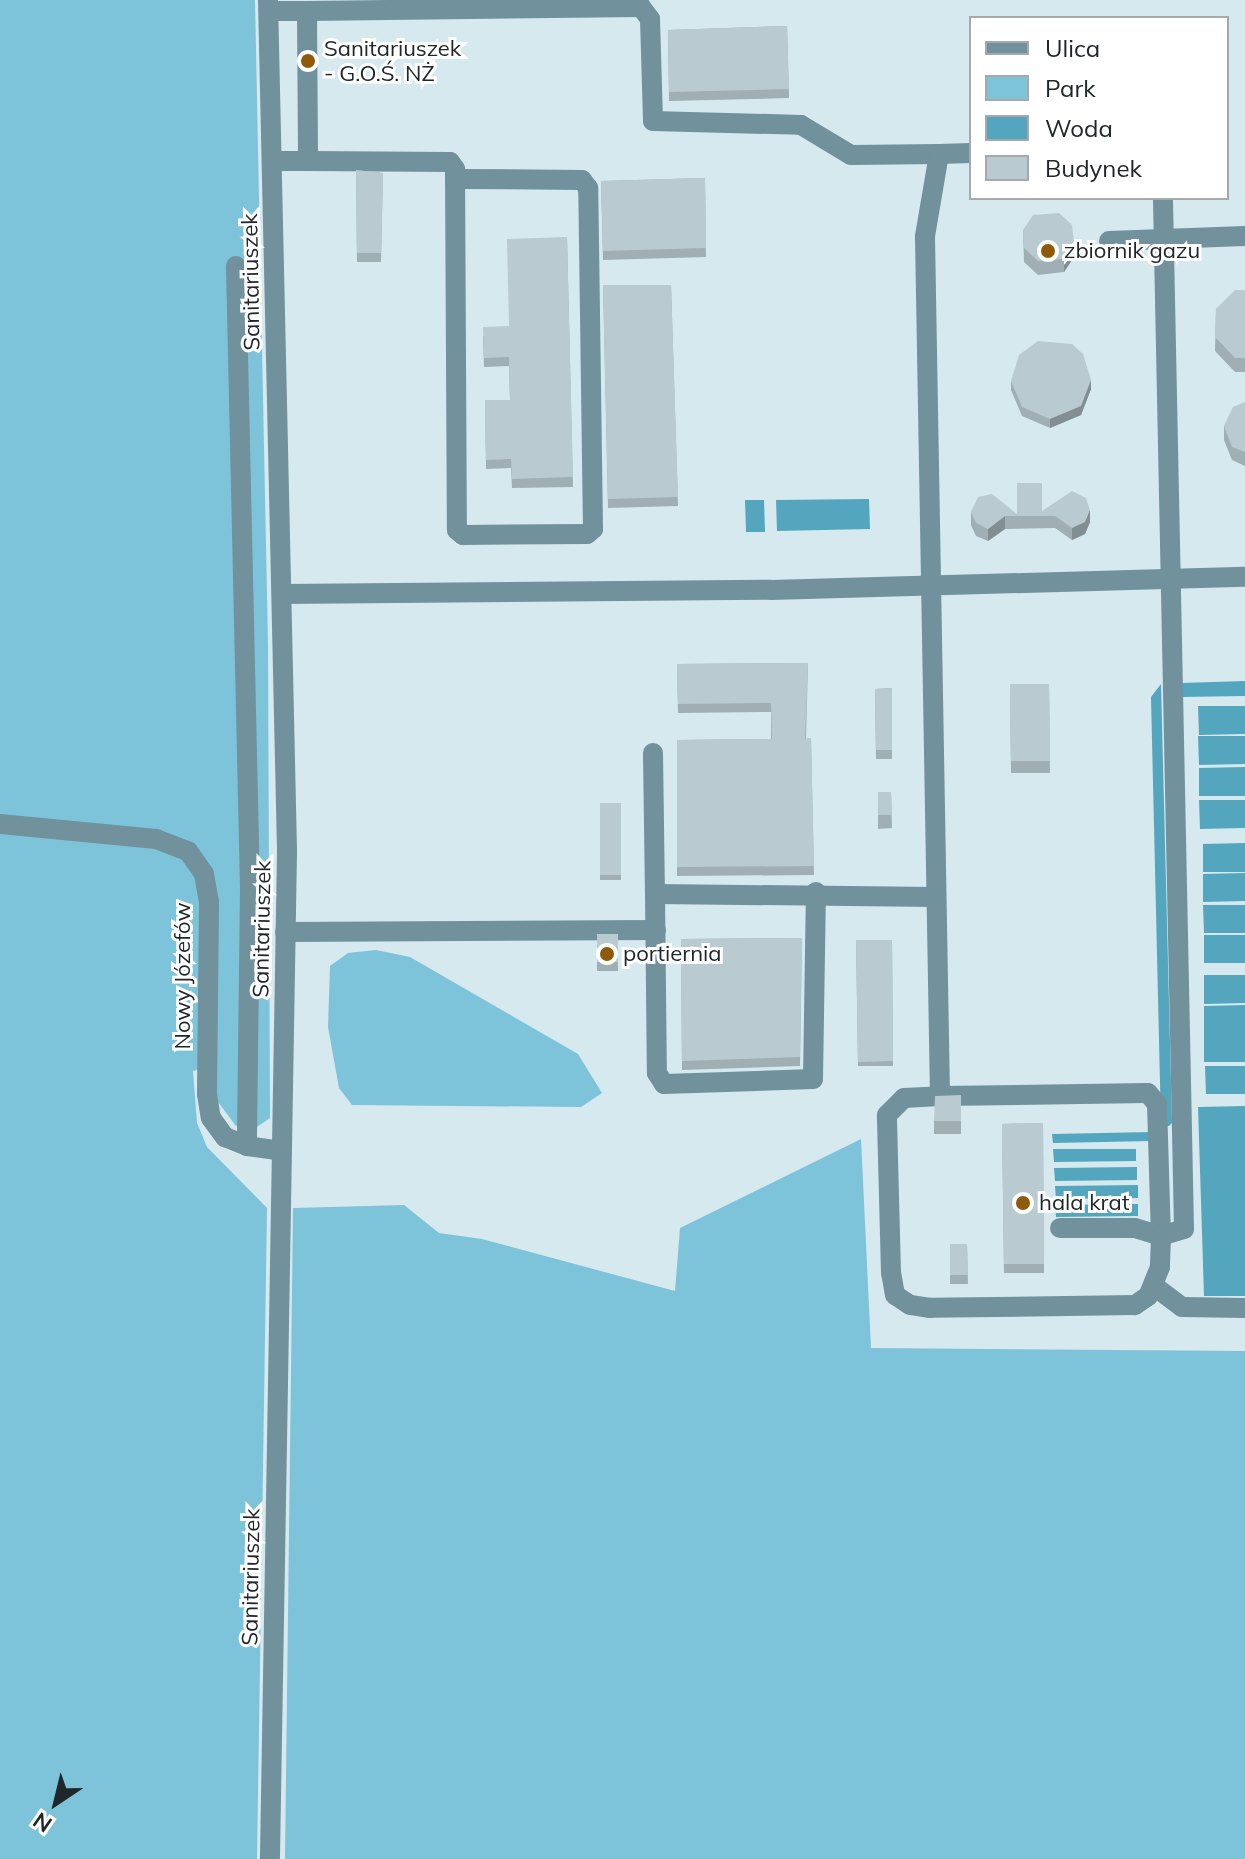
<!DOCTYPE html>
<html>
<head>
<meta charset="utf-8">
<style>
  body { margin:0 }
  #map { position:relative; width:1245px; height:1859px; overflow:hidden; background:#d6e9ef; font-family:Mulish,sans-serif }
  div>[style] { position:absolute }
  .green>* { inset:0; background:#7dc4da }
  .water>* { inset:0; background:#53a6be }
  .minor>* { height:20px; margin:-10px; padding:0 10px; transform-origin:10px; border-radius:10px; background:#71919c }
  .wall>* { inset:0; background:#9fafb4 }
  .shaded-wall>* { inset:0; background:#828e92 }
  .building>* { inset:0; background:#b9cbd1 }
  .dots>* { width:22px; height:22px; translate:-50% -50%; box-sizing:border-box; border:4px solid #fff; border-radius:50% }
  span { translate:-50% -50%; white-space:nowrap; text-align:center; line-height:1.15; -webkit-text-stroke:6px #fff; paint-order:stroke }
  .poi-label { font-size:22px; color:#20272a }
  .left { translate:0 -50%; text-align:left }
  .street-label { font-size:22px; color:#20272a }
  .legend { position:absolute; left:969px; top:16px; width:260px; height:184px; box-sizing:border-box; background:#fff; border:2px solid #a6a9aa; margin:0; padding:10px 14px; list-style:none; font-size:24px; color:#20272a }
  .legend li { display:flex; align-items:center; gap:16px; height:40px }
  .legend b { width:40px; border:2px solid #a6a9aa }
  .north { position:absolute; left:16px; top:1763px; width:80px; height:80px; -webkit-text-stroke:6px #fff; paint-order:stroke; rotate:215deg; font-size:22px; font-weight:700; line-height:32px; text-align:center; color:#20272a }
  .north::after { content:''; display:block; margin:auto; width:28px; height:36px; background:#20272a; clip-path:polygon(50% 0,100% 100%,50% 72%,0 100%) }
</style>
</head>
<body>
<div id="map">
  <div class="green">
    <div style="clip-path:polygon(0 0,255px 0,268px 644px,270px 1118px,254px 1129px,236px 1126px,218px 1102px,213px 1066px,193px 1071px,197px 1123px,207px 1147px,267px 1208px,257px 1859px,0 1859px)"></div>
    <div style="clip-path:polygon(376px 950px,410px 957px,578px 1054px,602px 1093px,581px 1107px,352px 1105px,339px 1088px,328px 1027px,330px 966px,348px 953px)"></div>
    <div style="clip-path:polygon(861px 1139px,871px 1348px,1245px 1351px,1245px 1859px,285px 1859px,293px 1208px,404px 1205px,439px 1233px,482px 1239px,675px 1291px,680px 1228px)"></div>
  </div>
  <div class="water">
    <div style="clip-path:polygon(869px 499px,870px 529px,777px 531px,776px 500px)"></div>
    <div style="clip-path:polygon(745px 500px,764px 500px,765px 532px,746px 532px)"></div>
    <div style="clip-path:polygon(1245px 681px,1245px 696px,1181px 697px,1181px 683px)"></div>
    <div style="clip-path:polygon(1161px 684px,1172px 1123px,1169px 1126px,1161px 1126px,1151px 697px)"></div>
    <div style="clip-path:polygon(1198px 706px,1245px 706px,1245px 734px,1199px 735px)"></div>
    <div style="clip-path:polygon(1198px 736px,1245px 736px,1245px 764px,1199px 765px)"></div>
    <div style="clip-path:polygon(1245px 767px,1245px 796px,1199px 796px,1199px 768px)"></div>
    <div style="clip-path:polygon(1199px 800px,1245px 800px,1245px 828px,1200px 829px)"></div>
    <div style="clip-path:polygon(1245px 843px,1245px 872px,1203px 872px,1203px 844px)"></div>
    <div style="clip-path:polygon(1245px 873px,1245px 901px,1203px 902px,1203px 874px)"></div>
    <div style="clip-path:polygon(1203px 905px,1245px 905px,1245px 933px,1204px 933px)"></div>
    <div style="clip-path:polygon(1204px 935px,1245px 935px,1245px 963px,1204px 963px)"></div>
    <div style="clip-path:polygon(1204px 975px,1245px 975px,1245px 1003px,1204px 1004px)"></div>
    <div style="clip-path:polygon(1245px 1005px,1245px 1062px,1204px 1062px,1204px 1006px)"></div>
    <div style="clip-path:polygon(1205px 1066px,1245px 1066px,1245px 1094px,1206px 1094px)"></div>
    <div style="clip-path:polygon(1245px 1106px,1245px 1296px,1204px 1296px,1198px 1107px)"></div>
    <div style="clip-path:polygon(1152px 1132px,1152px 1141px,1053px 1143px,1052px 1134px)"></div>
    <div style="clip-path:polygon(1053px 1149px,1136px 1149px,1136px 1161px,1054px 1162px)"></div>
    <div style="clip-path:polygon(1137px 1167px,1137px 1180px,1055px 1181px,1054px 1168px)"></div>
    <div style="clip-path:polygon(1138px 1185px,1138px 1198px,1056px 1199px,1055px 1186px)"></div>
    <div style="clip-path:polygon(1138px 1204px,1138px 1216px,1056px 1217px,1055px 1205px)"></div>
  </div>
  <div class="minor">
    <div style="left:268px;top:0;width:852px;rotate:88.72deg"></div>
    <div style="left:287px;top:852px;width:1007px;rotate:90.97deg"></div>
    <div style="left:269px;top:11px;width:38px"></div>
    <div style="left:307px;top:11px;width:150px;rotate:89.6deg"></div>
    <div style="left:308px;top:161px;width:35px;rotate:180deg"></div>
    <div style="left:307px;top:11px;width:334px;rotate:-0.7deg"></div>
    <div style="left:641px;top:7px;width:15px;rotate:53deg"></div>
    <div style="left:650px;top:19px;width:102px;rotate:88.3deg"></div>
    <div style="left:653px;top:121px;width:148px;rotate:1.5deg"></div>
    <div style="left:801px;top:125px;width:58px;rotate:31deg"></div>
    <div style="left:851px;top:155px;width:88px;rotate:-0.7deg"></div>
    <div style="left:308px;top:161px;width:142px;rotate:0.4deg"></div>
    <div style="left:450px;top:162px;width:9px;rotate:54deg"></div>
    <div style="left:455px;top:169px;width:361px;rotate:89.7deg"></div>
    <div style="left:457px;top:530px;width:8px;rotate:40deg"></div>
    <div style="left:463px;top:535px;width:124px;rotate:-0.5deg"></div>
    <div style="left:587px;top:534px;width:8px;rotate:-40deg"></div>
    <div style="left:593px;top:529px;width:341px;rotate:-90.8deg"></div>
    <div style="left:588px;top:188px;width:10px;rotate:-127deg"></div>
    <div style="left:582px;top:180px;width:127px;rotate:-179.5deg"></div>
    <div style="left:1109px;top:241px;width:136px;rotate:-2.1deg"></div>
    <div style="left:236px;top:266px;width:624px;rotate:88.71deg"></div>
    <div style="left:250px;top:890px;width:256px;rotate:90.7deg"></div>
    <div style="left:282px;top:594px;width:489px;rotate:-0.5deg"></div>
    <div style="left:771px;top:590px;width:474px;rotate:-1.6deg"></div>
    <div style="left:653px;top:753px;width:141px;rotate:89.2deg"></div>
    <div style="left:655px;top:894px;width:280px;rotate:0.6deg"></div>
    <div style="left:0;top:824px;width:157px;rotate:5.5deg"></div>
    <div style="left:156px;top:839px;width:34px;rotate:21deg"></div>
    <div style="left:188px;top:851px;width:28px;rotate:55deg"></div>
    <div style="left:204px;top:874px;width:29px;rotate:80deg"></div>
    <div style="left:209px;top:903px;width:191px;rotate:90.6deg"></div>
    <div style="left:207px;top:1094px;width:24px;rotate:81deg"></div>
    <div style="left:211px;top:1118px;width:24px;rotate:54deg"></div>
    <div style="left:225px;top:1137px;width:24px;rotate:22deg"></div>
    <div style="left:247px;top:1146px;width:35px;rotate:8deg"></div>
    <div style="left:655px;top:894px;width:179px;rotate:89.4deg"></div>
    <div style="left:657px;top:1073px;width:13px;rotate:58deg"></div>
    <div style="left:664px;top:1084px;width:149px;rotate:-1.9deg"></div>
    <div style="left:813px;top:1079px;width:187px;rotate:-89.1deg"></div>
    <div style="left:285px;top:932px;width:371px;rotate:-0.3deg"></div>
    <div style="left:940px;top:1096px;width:208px;rotate:-0.8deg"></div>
    <div style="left:1148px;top:1093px;width:14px;rotate:51deg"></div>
    <div style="left:1157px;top:1104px;width:132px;rotate:88.3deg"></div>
    <div style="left:1161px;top:1236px;width:31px;rotate:92deg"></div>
    <div style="left:1160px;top:1267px;width:31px;rotate:112deg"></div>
    <div style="left:1148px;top:1296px;width:16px;rotate:145deg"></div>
    <div style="left:1135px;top:1305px;width:205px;rotate:179.2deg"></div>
    <div style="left:930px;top:1308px;width:20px;rotate:-171deg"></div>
    <div style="left:910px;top:1305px;width:18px;rotate:-146deg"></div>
    <div style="left:895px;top:1295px;width:22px;rotate:-100deg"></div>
    <div style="left:891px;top:1273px;width:158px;rotate:-91.5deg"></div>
    <div style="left:887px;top:1115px;width:24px;rotate:-45deg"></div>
    <div style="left:904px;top:1098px;width:36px;rotate:-3deg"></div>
    <div style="left:940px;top:1096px;width:860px;rotate:-91deg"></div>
    <div style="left:925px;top:236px;width:83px;rotate:-80.3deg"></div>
    <div style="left:939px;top:154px;width:32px;rotate:-2deg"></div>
    <div style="left:1060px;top:1228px;width:75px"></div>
    <div style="left:1135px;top:1228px;width:27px;rotate:17deg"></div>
    <div style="left:1161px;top:1236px;width:24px;rotate:-17deg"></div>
    <div style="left:1184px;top:1229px;width:1031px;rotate:-91.17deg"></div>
    <div style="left:1154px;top:1286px;width:35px;rotate:37deg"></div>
    <div style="left:1182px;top:1307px;width:63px;rotate:0.9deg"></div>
  </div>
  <div class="wall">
    <div style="clip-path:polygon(787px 26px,789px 98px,669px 101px,668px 30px)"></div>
    <div style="clip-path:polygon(356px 170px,383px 173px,381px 262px,357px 262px)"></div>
    <div style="clip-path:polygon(705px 178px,706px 257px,603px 260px,601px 181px)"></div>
    <div style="clip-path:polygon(1023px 230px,1074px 257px,1064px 272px,1038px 275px,1024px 262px)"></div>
    <div style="clip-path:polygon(567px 237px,573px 487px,512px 488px,511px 468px,486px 469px,485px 400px,510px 400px,509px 366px,484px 367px,483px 336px,509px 326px)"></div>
    <div style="clip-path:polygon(603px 285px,671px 285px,678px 506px,608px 508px)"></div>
    <div style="clip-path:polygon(1245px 290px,1245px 372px,1235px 372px,1215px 351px,1216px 309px)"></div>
    <div style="clip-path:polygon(1011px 381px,1091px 389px,1081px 415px,1050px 428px,1022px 416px,1011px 390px)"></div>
    <div style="clip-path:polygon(1245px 402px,1245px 466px,1232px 460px,1224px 440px,1224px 426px)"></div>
    <div style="clip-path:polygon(1042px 511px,1090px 522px,1085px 534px,1072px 540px,1055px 528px,1005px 529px,988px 541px,976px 536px,971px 525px,971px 512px,1017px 514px)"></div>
    <div style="clip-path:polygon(808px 663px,806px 739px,811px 738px,814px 875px,677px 876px,677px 740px,771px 739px,771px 712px,678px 713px,677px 664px)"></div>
    <div style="clip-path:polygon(1010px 684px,1049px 684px,1050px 773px,1011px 773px)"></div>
    <div style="clip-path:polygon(892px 688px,892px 759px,876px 759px,875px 689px)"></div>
    <div style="clip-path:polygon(878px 792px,891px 792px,892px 828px,878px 829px)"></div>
    <div style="clip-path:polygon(600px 803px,621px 803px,621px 880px,600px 880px)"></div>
    <div style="clip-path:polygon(597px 934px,618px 934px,618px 971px,597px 971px)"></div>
    <div style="clip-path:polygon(802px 938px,800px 1066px,682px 1070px,681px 939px)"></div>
    <div style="clip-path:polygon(856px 940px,892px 940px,893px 1066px,858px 1066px)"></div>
    <div style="clip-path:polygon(961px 1095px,961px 1134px,934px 1134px,934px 1121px)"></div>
    <div style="clip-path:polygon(1043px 1123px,1044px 1273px,1004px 1273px,1002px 1124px)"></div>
    <div style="clip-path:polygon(950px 1244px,967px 1244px,968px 1284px,950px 1284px)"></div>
  </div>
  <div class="shaded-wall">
    <div style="clip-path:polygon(1074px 244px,1074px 257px,1064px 272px,1064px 259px)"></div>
    <div style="clip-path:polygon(1091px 380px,1091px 389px,1081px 415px,1050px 428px,1050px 419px)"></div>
    <div style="clip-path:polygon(1090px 510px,1090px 522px,1085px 534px,1072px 540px,1072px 528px)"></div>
    <div style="clip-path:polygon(1005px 516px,1005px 529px,988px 541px,988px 529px)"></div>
  </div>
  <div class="building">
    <div style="clip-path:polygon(787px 26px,789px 89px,669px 92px,668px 30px)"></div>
    <div style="clip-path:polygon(356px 170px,383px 173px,381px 253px,357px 253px)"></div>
    <div style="clip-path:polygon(705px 178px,706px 248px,603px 251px,601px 181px)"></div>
    <div style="clip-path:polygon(1059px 213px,1072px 225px,1074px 244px,1064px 259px,1038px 261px,1024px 248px,1023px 230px,1033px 215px)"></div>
    <div style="clip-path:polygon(567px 237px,573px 477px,512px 479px,511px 459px,486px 460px,485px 400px,510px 400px,509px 357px,484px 358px,483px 327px,509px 326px,507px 239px)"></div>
    <div style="clip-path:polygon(603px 285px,671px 285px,678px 497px,608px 499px)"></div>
    <div style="clip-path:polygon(1235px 290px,1245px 290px,1245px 358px,1235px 358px,1215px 337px,1216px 309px)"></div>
    <div style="clip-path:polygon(1038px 341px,1072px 344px,1083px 354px,1091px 380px,1081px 406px,1050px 419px,1022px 407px,1011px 381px,1019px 355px)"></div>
    <div style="clip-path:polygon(1245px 402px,1245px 452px,1232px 447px,1224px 426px,1233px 407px)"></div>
    <div style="clip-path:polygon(1017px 483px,1042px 483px,1042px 511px,1072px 491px,1086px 498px,1090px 510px,1085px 522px,1072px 528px,1055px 516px,1005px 516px,988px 529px,976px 523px,971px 512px,978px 497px,992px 494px,1017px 514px)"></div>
    <div style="clip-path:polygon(808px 663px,805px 739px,811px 738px,814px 866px,677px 867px,677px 740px,772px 739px,771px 703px,678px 704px,677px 664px)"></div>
    <div style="clip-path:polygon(1010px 684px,1049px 684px,1050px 761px,1011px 761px)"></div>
    <div style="clip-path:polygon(892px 688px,892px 750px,876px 750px,875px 689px)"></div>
    <div style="clip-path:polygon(878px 792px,891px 792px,892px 815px,878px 815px)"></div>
    <div style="clip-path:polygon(600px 803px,621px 803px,621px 875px,600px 875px)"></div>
    <div style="clip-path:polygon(597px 934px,618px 934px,618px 962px,597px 962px)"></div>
    <div style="clip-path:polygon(802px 938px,800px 1057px,682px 1061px,681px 939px)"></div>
    <div style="clip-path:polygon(856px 940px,892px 940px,893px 1061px,858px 1062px)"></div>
    <div style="clip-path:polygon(961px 1095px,961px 1121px,934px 1121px,935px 1096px)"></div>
    <div style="clip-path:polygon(1043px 1123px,1044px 1264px,1004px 1264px,1002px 1124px)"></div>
    <div style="clip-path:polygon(950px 1244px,967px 1244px,968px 1275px,950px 1275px)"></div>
  </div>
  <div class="dots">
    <div style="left:308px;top:61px;background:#8e5a0a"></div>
    <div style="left:1048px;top:251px;background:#8e5a0a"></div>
    <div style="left:607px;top:954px;background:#8e5a0a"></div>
    <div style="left:1023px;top:1203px;background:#8e5a0a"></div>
  </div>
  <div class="poi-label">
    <span class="left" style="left:324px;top:61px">Sanitariuszek<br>- G.O.Ś. NŻ</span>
    <span class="left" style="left:1064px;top:251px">zbiornik gazu</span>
    <span class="left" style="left:623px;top:954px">portiernia</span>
    <span class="left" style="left:1039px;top:1203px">hala krat</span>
  </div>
  <div class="street-label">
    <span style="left:251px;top:282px;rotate:-91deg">Sanitariuszek</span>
    <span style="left:262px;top:929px;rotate:-89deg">Sanitariuszek</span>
    <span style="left:183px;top:976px;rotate:-90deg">Nowy Józefów</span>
    <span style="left:251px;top:1577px;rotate:-89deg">Sanitariuszek</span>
  </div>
  <ul class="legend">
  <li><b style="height:10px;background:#71919c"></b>Ulica</li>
  <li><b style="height:22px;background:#7dc4da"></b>Park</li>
  <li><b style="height:22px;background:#53a6be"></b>Woda</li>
  <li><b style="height:22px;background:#b9cbd1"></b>Budynek</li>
  </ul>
  <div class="north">N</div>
</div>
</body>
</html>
